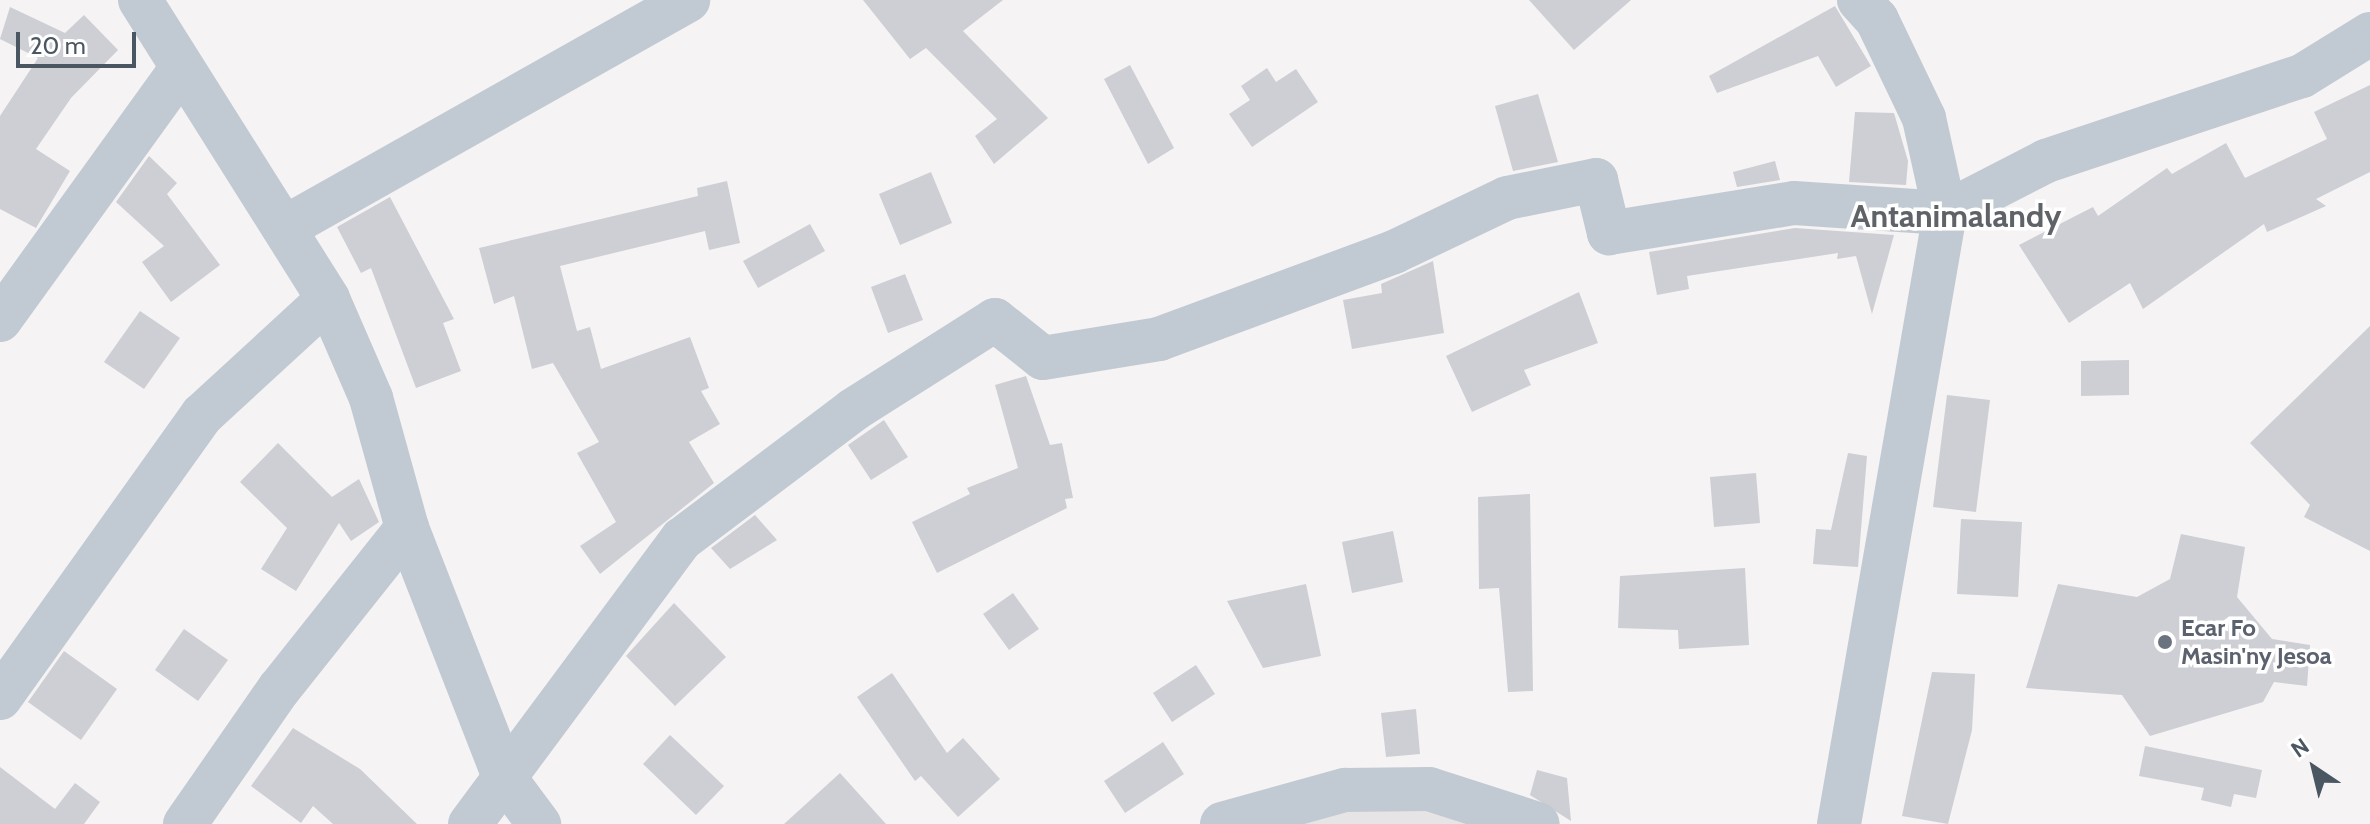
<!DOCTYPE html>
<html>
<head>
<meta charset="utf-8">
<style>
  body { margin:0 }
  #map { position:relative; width:2370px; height:824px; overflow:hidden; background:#f5f3f3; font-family:Cabin,sans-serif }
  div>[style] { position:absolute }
  .education>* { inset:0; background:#e6e4e5 }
  .building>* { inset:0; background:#cdcfd5 }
  .street>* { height:44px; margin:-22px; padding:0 22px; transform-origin:22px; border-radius:22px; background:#c1cad2 }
  .dots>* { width:22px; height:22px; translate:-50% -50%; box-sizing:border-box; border:4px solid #fff; border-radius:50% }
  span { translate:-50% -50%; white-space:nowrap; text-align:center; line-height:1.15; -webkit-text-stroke:7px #fff; paint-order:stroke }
  .worship-label { font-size:24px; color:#5b616d; font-weight:700 }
  .left { translate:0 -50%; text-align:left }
  .district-label { font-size:32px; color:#5f6368; font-weight:700 }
  .north { position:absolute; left:2274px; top:728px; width:80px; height:80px; -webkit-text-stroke:6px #fff; paint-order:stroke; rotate:325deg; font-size:22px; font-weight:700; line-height:32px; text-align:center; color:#4a5661 }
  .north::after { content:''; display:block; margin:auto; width:28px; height:36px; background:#4a5661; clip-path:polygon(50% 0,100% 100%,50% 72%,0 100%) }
  .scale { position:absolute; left:16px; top:32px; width:120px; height:36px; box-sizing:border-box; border:4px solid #4a5661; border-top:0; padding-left:10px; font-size:24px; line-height:28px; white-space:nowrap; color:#4a5661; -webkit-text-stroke:6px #fff; paint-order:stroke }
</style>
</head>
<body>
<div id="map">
  <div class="education">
    <div style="clip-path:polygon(1345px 790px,1538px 824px,1222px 824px)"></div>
  </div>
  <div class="building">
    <div style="clip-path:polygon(863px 0,1003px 0,963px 31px,1048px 118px,994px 164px,975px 136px,997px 119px,926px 48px,910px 59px)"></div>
    <div style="clip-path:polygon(1529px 0,1631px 0,1574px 50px)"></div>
    <div style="clip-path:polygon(1835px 6px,1871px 66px,1836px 87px,1818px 56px,1717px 93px,1709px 76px)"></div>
    <div style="clip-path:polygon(10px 7px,65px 33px,84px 15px,118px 50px,71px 98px,36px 149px,70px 171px,36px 228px,0 209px,0 116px,38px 58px,0 39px)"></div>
    <div style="clip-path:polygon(1130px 65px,1174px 148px,1148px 164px,1104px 79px)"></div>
    <div style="clip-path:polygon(1267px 68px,1276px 82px,1296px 69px,1318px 102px,1252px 147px,1229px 114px,1250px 100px,1241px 86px)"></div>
    <div style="clip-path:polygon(2370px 85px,2370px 172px,2316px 199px,2326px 206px,2267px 232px,2264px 224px,2143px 309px,2130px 283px,2069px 323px,2019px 245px,2093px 207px,2098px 216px,2167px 168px,2172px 174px,2226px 143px,2245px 178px,2327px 139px,2314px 112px)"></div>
    <div style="clip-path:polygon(1538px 94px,1558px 162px,1513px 171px,1495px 106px)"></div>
    <div style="clip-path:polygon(1855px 112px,1894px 113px,1908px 161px,1906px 185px,1849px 182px)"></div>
    <div style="clip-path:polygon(149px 156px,177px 183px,167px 194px,220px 265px,171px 302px,142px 262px,164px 246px,116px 202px)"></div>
    <div style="clip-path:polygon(1775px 161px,1780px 180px,1737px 187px,1733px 172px)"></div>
    <div style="clip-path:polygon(931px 172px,952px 223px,900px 245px,879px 194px)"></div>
    <div style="clip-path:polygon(727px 181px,740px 243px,709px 250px,705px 231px,560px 266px,577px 331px,590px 327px,601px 369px,690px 337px,709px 388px,701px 391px,720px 424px,689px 442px,714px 483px,600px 574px,580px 546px,616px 522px,577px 453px,599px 442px,553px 363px,532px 369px,514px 296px,494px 304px,479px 248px,698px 196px,697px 188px)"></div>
    <div style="clip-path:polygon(390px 197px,454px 319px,443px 323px,461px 371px,416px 388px,371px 268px,361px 273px,337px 227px)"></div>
    <div style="clip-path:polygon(810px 224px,825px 251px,758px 288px,743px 261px)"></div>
    <div style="clip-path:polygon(1795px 228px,1894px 235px,1872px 314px,1856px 256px,1837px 259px,1838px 253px,1687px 276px,1689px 289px,1657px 295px,1649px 252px)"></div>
    <div style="clip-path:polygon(1433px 261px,1444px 333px,1352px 349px,1343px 300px,1382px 293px,1381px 284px)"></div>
    <div style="clip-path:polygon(905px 274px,923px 320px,888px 333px,871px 287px)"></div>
    <div style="clip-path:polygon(1579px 292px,1598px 343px,1524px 370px,1531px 385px,1472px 412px,1446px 356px)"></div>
    <div style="clip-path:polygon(140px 311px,180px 338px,144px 389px,104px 362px)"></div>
    <div style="clip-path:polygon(2370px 326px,2370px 551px,2304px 517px,2310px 505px,2250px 443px)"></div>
    <div style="clip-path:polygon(2129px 360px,2129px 395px,2081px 396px,2081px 361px)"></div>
    <div style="clip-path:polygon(1026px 376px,1050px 445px,1062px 443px,1073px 498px,1065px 499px,1067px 508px,937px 573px,912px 522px,970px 494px,967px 488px,1018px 468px,995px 385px)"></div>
    <div style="clip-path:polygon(1947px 395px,1990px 400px,1976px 512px,1933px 507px)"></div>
    <div style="clip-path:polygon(884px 420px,908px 457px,871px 480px,848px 445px)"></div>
    <div style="clip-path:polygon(278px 443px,332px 497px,359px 479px,379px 522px,351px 541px,339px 523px,296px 591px,261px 569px,287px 528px,240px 482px)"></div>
    <div style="clip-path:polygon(1848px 453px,1867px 456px,1858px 567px,1813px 564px,1816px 529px,1831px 530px)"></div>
    <div style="clip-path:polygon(1756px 473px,1760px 523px,1714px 527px,1710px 477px)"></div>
    <div style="clip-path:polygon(1530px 494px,1533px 691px,1508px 692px,1499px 588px,1479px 589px,1478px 497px)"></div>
    <div style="clip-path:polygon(755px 515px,777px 540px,730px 569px,711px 548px)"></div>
    <div style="clip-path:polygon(1961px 519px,2022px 522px,2018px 597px,1957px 594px)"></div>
    <div style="clip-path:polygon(1393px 531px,1403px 582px,1352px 593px,1342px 542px)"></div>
    <div style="clip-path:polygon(2181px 534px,2245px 547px,2237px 597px,2272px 639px,2310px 645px,2307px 686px,2274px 682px,2263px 702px,2150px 736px,2122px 695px,2026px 688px,2058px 584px,2137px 597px,2170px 579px)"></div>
    <div style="clip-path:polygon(1745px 568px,1749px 645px,1679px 649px,1678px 630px,1618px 628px,1620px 576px)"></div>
    <div style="clip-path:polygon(1306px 584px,1321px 656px,1263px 668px,1227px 601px)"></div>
    <div style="clip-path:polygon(1013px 593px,1039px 629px,1009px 650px,983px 614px)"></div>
    <div style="clip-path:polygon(674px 603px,726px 657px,675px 706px,626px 656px)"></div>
    <div style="clip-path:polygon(184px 629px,228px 660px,198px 701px,155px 670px)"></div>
    <div style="clip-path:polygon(64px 651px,117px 689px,81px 740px,28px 702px)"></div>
    <div style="clip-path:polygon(1196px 665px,1215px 694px,1172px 722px,1153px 693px)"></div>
    <div style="clip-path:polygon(1932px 672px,1975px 674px,1972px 730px,1948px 824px,1902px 816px)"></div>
    <div style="clip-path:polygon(892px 673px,947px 753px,963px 738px,1000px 779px,958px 817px,921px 776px,915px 781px,857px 697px)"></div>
    <div style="clip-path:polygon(1416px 709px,1420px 754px,1386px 757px,1381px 713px)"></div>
    <div style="clip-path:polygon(293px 728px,360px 769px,417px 824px,333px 824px,313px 806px,301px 823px,251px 786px)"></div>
    <div style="clip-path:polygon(670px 735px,724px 786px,696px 815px,643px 764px)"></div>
    <div style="clip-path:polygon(1163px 742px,1184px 774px,1125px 813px,1104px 781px)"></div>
    <div style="clip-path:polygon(2145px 746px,2262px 770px,2256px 798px,2234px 794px,2231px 807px,2201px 800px,2204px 788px,2139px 776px)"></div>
    <div style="clip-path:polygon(0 767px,55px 809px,75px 783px,100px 802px,84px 824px,0 824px)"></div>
    <div style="clip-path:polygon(1537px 770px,1567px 778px,1571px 821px,1530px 795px)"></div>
    <div style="clip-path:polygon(840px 773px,886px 824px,784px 824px)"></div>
  </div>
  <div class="street">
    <div style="left:140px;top:0;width:353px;rotate:57.8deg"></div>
    <div style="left:328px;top:299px;width:108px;rotate:66.5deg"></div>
    <div style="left:371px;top:398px;width:135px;rotate:74.5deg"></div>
    <div style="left:407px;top:528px;width:267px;rotate:68.7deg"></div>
    <div style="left:504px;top:777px;width:59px;rotate:53.3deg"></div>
    <div style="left:284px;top:228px;width:464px;rotate:-29.4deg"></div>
    <div style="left:0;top:320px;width:306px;rotate:-54.2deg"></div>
    <div style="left:0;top:698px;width:348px;rotate:-54.5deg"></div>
    <div style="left:202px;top:415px;width:171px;rotate:-42.6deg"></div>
    <div style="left:185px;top:824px;width:165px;rotate:-55.2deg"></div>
    <div style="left:279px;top:689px;width:206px;rotate:-51.5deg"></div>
    <div style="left:470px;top:824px;width:355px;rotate:-53.4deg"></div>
    <div style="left:682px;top:539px;width:214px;rotate:-37deg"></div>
    <div style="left:853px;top:410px;width:168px;rotate:-32.4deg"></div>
    <div style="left:995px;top:320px;width:61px;rotate:38.4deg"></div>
    <div style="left:1043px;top:358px;width:118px;rotate:-9.3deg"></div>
    <div style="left:1159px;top:339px;width:251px;rotate:-20.3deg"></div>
    <div style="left:1394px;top:252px;width:125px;rotate:-25.5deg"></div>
    <div style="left:1507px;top:198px;width:91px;rotate:-11.4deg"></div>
    <div style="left:1596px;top:180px;width:55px;rotate:76.2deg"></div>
    <div style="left:1609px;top:233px;width:187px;rotate:-9.2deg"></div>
    <div style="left:1794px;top:203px;width:151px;rotate:3.8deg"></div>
    <div style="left:1945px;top:213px;width:97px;rotate:-102.5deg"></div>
    <div style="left:1924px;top:118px;width:109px;rotate:-115.6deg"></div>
    <div style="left:1877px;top:20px;width:27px;rotate:-132deg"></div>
    <div style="left:1222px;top:824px;width:128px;rotate:-15.5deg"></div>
    <div style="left:1345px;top:790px;width:84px;rotate:-0.7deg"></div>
    <div style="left:1429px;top:789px;width:114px;rotate:17.8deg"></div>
    <div style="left:1839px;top:824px;width:620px;rotate:-80.16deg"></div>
    <div style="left:1945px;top:213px;width:114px;rotate:-27.2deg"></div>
    <div style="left:2046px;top:161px;width:270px;rotate:-18.4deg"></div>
    <div style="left:2302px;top:76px;width:80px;rotate:-31.7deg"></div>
  </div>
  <div class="dots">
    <div style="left:2165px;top:642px;background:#6b7280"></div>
  </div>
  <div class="worship-label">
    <span class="left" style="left:2181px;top:642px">Ecar Fo<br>Masin'ny Jesoa</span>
  </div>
  <div class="district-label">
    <span style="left:1956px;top:216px">Antanimalandy</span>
  </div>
  <div class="north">N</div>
  <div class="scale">20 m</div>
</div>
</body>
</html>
